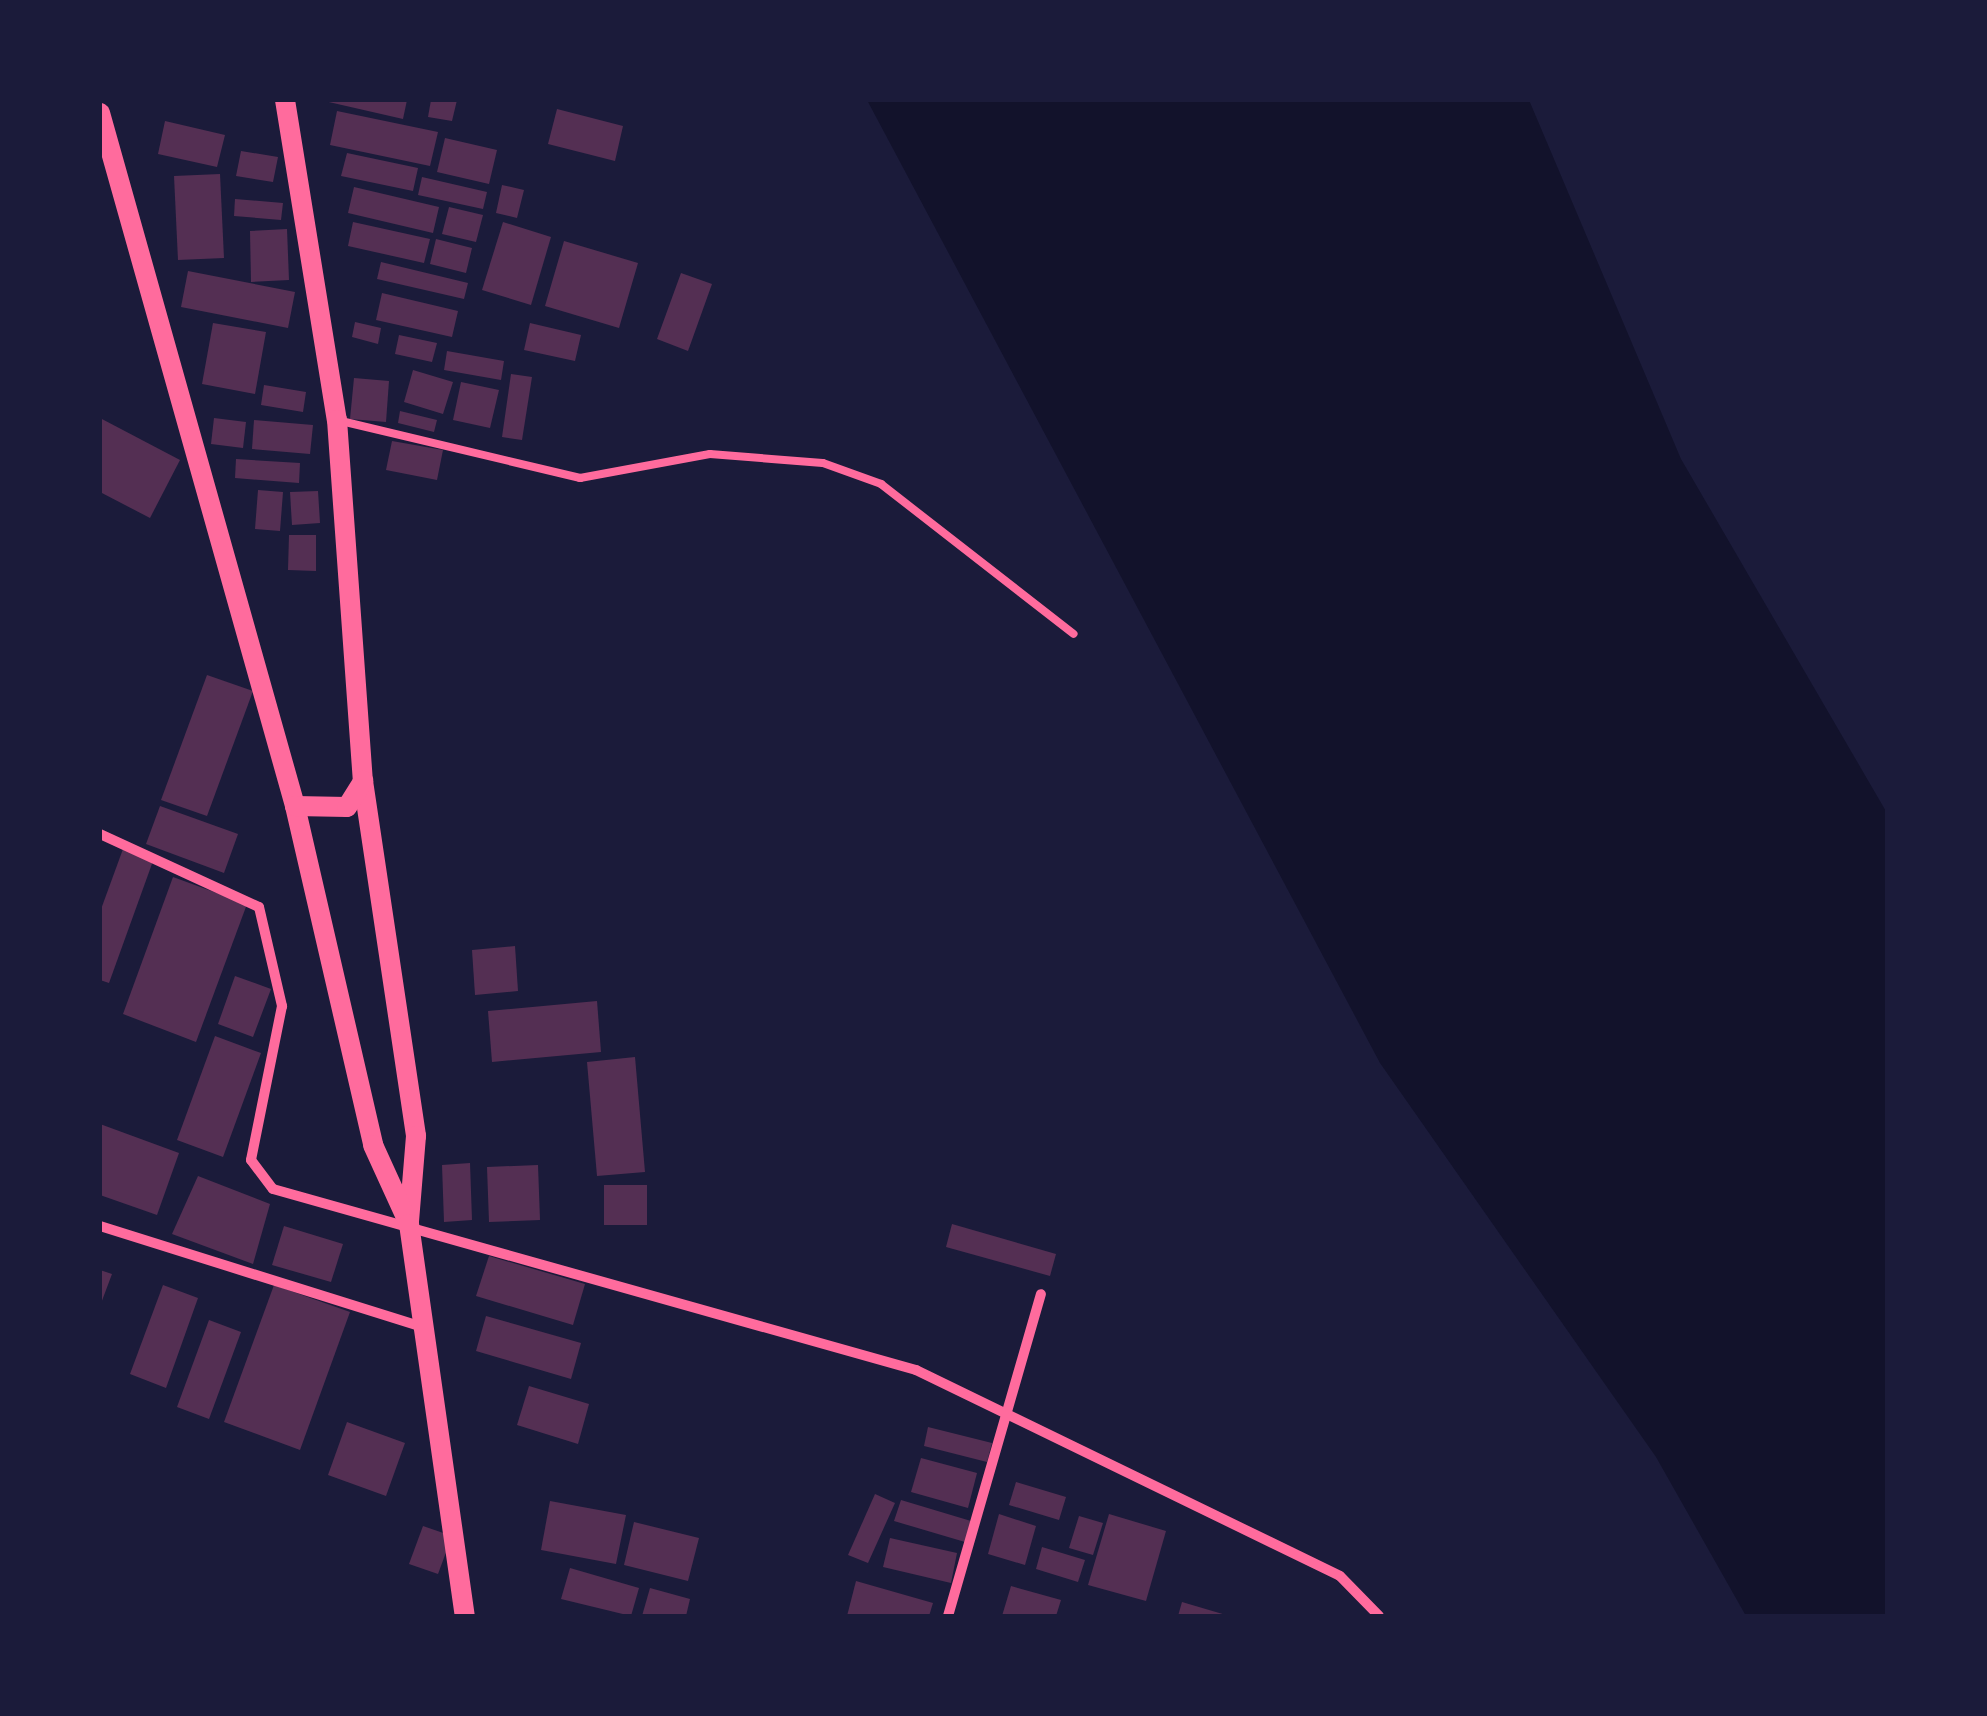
<!DOCTYPE html>
<html>
<head>
<meta charset="utf-8">
<style>
  body { margin:0 }
  #map { position:relative; width:1987px; height:1716px; overflow:hidden; background:#1b1b3a; font-family:"DejaVu Sans",sans-serif }
  div>[style] { position:absolute }
  .water>* { inset:0; background:#12122b }
  .building>* { inset:0; background:#542f53 }
  .service>* { height:8px; margin:-4px; padding:0 4px; transform-origin:4px; border-radius:4px; background:#ff6b9d }
  .minor>* { height:10px; margin:-5px; padding:0 5px; transform-origin:5px; border-radius:5px; background:#ff6b9d }
  .secondary>* { height:20px; margin:-10px; padding:0 10px; transform-origin:10px; border-radius:10px; background:#ff6b9d }
  span { translate:-50% -50%; white-space:nowrap; text-align:center; line-height:1.15; -webkit-text-stroke:8px #1b1b3a; paint-order:stroke }
  .frame { position:absolute; inset:0; border:102px solid #1b1b3a; pointer-events:none }
</style>
</head>
<body>
<div id="map">
  <div class="water">
    <div style="clip-path:polygon(867px 100px,1529px 100px,1681px 459px,1887px 813px,1887px 1616px,1746px 1616px,1656px 1457px,1380px 1063px)"></div>
  </div>
  <div class="building">
    <div style="clip-path:polygon(320px 100px,407px 100px,403px 119px)"></div>
    <div style="clip-path:polygon(431px 100px,457px 100px,452px 121px,428px 117px)"></div>
    <div style="clip-path:polygon(557px 109px,623px 126px,615px 161px,548px 144px)"></div>
    <div style="clip-path:polygon(337px 111px,438px 132px,430px 166px,330px 145px)"></div>
    <div style="clip-path:polygon(165px 121px,225px 135px,217px 167px,158px 154px)"></div>
    <div style="clip-path:polygon(445px 138px,497px 150px,489px 184px,437px 172px)"></div>
    <div style="clip-path:polygon(241px 151px,278px 157px,273px 182px,236px 176px)"></div>
    <div style="clip-path:polygon(347px 153px,418px 168px,413px 191px,341px 176px)"></div>
    <div style="clip-path:polygon(220px 174px,224px 258px,178px 260px,174px 176px)"></div>
    <div style="clip-path:polygon(422px 177px,487px 192px,483px 209px,418px 195px)"></div>
    <div style="clip-path:polygon(502px 185px,524px 190px,517px 218px,496px 213px)"></div>
    <div style="clip-path:polygon(354px 187px,439px 207px,433px 233px,348px 213px)"></div>
    <div style="clip-path:polygon(235px 199px,283px 203px,281px 220px,234px 216px)"></div>
    <div style="clip-path:polygon(449px 207px,483px 215px,476px 242px,442px 234px)"></div>
    <div style="clip-path:polygon(353px 222px,430px 239px,424px 263px,348px 246px)"></div>
    <div style="clip-path:polygon(503px 222px,551px 237px,531px 305px,482px 290px)"></div>
    <div style="clip-path:polygon(287px 229px,289px 280px,251px 282px,250px 231px)"></div>
    <div style="clip-path:polygon(436px 239px,472px 248px,466px 273px,430px 264px)"></div>
    <div style="clip-path:polygon(564px 241px,638px 263px,619px 328px,545px 306px)"></div>
    <div style="clip-path:polygon(381px 262px,468px 283px,464px 299px,377px 279px)"></div>
    <div style="clip-path:polygon(188px 271px,295px 292px,288px 328px,181px 307px)"></div>
    <div style="clip-path:polygon(681px 273px,712px 284px,688px 351px,657px 339px)"></div>
    <div style="clip-path:polygon(382px 293px,458px 311px,452px 337px,376px 320px)"></div>
    <div style="clip-path:polygon(355px 322px,381px 328px,378px 344px,352px 337px)"></div>
    <div style="clip-path:polygon(213px 323px,266px 332px,255px 394px,202px 384px)"></div>
    <div style="clip-path:polygon(530px 323px,581px 335px,575px 361px,524px 350px)"></div>
    <div style="clip-path:polygon(399px 335px,437px 343px,432px 362px,395px 354px)"></div>
    <div style="clip-path:polygon(447px 351px,504px 361px,501px 380px,444px 370px)"></div>
    <div style="clip-path:polygon(413px 370px,453px 382px,443px 414px,404px 402px)"></div>
    <div style="clip-path:polygon(511px 374px,532px 377px,522px 440px,502px 437px)"></div>
    <div style="clip-path:polygon(354px 378px,389px 381px,386px 422px,350px 419px)"></div>
    <div style="clip-path:polygon(461px 382px,499px 390px,490px 428px,453px 420px)"></div>
    <div style="clip-path:polygon(264px 385px,306px 392px,303px 412px,261px 405px)"></div>
    <div style="clip-path:polygon(400px 411px,437px 420px,434px 432px,398px 423px)"></div>
    <div style="clip-path:polygon(100px 418px,180px 460px,150px 518px,100px 492px)"></div>
    <div style="clip-path:polygon(214px 418px,246px 422px,243px 448px,211px 444px)"></div>
    <div style="clip-path:polygon(254px 420px,313px 425px,310px 454px,252px 449px)"></div>
    <div style="clip-path:polygon(392px 441px,443px 450px,437px 480px,386px 470px)"></div>
    <div style="clip-path:polygon(236px 459px,300px 463px,299px 483px,235px 478px)"></div>
    <div style="clip-path:polygon(258px 490px,283px 492px,280px 531px,255px 529px)"></div>
    <div style="clip-path:polygon(318px 491px,320px 523px,292px 525px,290px 492px)"></div>
    <div style="clip-path:polygon(289px 535px,316px 535px,316px 571px,288px 570px)"></div>
    <div style="clip-path:polygon(207px 675px,253px 691px,207px 816px,161px 800px)"></div>
    <div style="clip-path:polygon(160px 806px,238px 834px,224px 873px,146px 844px)"></div>
    <div style="clip-path:polygon(123px 849px,153px 861px,109px 983px,100px 980px,100px 912px)"></div>
    <div style="clip-path:polygon(173px 877px,247px 904px,196px 1042px,123px 1014px)"></div>
    <div style="clip-path:polygon(515px 946px,518px 991px,475px 995px,472px 950px)"></div>
    <div style="clip-path:polygon(235px 976px,271px 989px,253px 1037px,218px 1024px)"></div>
    <div style="clip-path:polygon(597px 1001px,601px 1052px,492px 1062px,488px 1011px)"></div>
    <div style="clip-path:polygon(215px 1036px,261px 1053px,223px 1157px,177px 1140px)"></div>
    <div style="clip-path:polygon(635px 1057px,645px 1172px,597px 1176px,587px 1062px)"></div>
    <div style="clip-path:polygon(100px 1124px,179px 1153px,157px 1215px,100px 1195px)"></div>
    <div style="clip-path:polygon(470px 1163px,472px 1220px,444px 1222px,442px 1165px)"></div>
    <div style="clip-path:polygon(538px 1165px,540px 1220px,489px 1222px,487px 1167px)"></div>
    <div style="clip-path:polygon(198px 1176px,270px 1204px,253px 1264px,172px 1234px)"></div>
    <div style="clip-path:polygon(604px 1185px,647px 1185px,647px 1225px,604px 1225px)"></div>
    <div style="clip-path:polygon(952px 1224px,1056px 1254px,1050px 1276px,946px 1247px)"></div>
    <div style="clip-path:polygon(284px 1226px,343px 1244px,331px 1282px,272px 1265px)"></div>
    <div style="clip-path:polygon(489px 1256px,585px 1284px,573px 1325px,476px 1296px)"></div>
    <div style="clip-path:polygon(100px 1270px,112px 1274px,100px 1306px)"></div>
    <div style="clip-path:polygon(163px 1285px,198px 1298px,166px 1388px,130px 1374px)"></div>
    <div style="clip-path:polygon(274px 1285px,350px 1312px,300px 1450px,224px 1422px)"></div>
    <div style="clip-path:polygon(486px 1316px,581px 1343px,571px 1379px,476px 1351px)"></div>
    <div style="clip-path:polygon(209px 1320px,241px 1332px,209px 1419px,177px 1407px)"></div>
    <div style="clip-path:polygon(529px 1386px,589px 1404px,578px 1444px,517px 1425px)"></div>
    <div style="clip-path:polygon(347px 1422px,405px 1443px,386px 1496px,328px 1475px)"></div>
    <div style="clip-path:polygon(928px 1427px,992px 1443px,987px 1462px,924px 1446px)"></div>
    <div style="clip-path:polygon(921px 1458px,977px 1473px,968px 1508px,911px 1492px)"></div>
    <div style="clip-path:polygon(1016px 1482px,1066px 1497px,1059px 1520px,1009px 1505px)"></div>
    <div style="clip-path:polygon(875px 1494px,895px 1503px,868px 1563px,848px 1555px)"></div>
    <div style="clip-path:polygon(901px 1500px,971px 1521px,965px 1542px,894px 1521px)"></div>
    <div style="clip-path:polygon(550px 1501px,626px 1515px,616px 1564px,541px 1550px)"></div>
    <div style="clip-path:polygon(999px 1514px,1036px 1526px,1025px 1565px,988px 1554px)"></div>
    <div style="clip-path:polygon(1109px 1514px,1166px 1531px,1146px 1601px,1088px 1585px)"></div>
    <div style="clip-path:polygon(1079px 1516px,1103px 1523px,1093px 1555px,1069px 1548px)"></div>
    <div style="clip-path:polygon(634px 1522px,699px 1538px,688px 1581px,624px 1565px)"></div>
    <div style="clip-path:polygon(423px 1526px,452px 1536px,438px 1574px,409px 1564px)"></div>
    <div style="clip-path:polygon(890px 1538px,957px 1553px,951px 1583px,883px 1567px)"></div>
    <div style="clip-path:polygon(1042px 1547px,1085px 1560px,1078px 1582px,1036px 1569px)"></div>
    <div style="clip-path:polygon(570px 1568px,639px 1588px,631px 1616px,561px 1599px)"></div>
    <div style="clip-path:polygon(856px 1581px,933px 1603px,929px 1616px,847px 1616px)"></div>
    <div style="clip-path:polygon(1011px 1586px,1061px 1600px,1056px 1616px,1002px 1616px)"></div>
    <div style="clip-path:polygon(650px 1588px,690px 1599px,686px 1616px,642px 1616px)"></div>
    <div style="clip-path:polygon(1182px 1602px,1226px 1615px,1226px 1616px,1178px 1616px)"></div>
  </div>
  <div class="service">
    <div style="left:341px;top:421px;width:246px;rotate:13.4deg"></div>
    <div style="left:580px;top:478px;width:132px;rotate:-10.5deg"></div>
    <div style="left:710px;top:454px;width:113px;rotate:4.6deg"></div>
    <div style="left:823px;top:463px;width:62px;rotate:19.9deg"></div>
    <div style="left:881px;top:484px;width:244px;rotate:37.9deg"></div>
  </div>
  <div class="minor">
    <div style="left:100px;top:834px;width:175px;rotate:24.7deg"></div>
    <div style="left:259px;top:907px;width:102px;rotate:76.9deg"></div>
    <div style="left:282px;top:1006px;width:157px;rotate:101.4deg"></div>
    <div style="left:251px;top:1160px;width:36px;rotate:53deg"></div>
    <div style="left:273px;top:1189px;width:668px;rotate:15.72deg"></div>
    <div style="left:916px;top:1370px;width:471px;rotate:25.9deg"></div>
    <div style="left:1340px;top:1576px;width:56px;rotate:45.7deg"></div>
    <div style="left:100px;top:1226px;width:338px;rotate:17.4deg"></div>
    <div style="left:948px;top:1616px;width:335px;rotate:-73.9deg"></div>
  </div>
  <div class="secondary">
    <div style="left:285px;top:100px;width:324px;rotate:80.8deg"></div>
    <div style="left:337px;top:420px;width:362px;rotate:85.9deg"></div>
    <div style="left:363px;top:781px;width:359px;rotate:81.5deg"></div>
    <div style="left:416px;top:1136px;width:86px;rotate:94.7deg"></div>
    <div style="left:100px;top:113px;width:720px;rotate:74.28deg"></div>
    <div style="left:295px;top:806px;width:348px;rotate:77deg"></div>
    <div style="left:373px;top:1145px;width:87px;rotate:65.5deg"></div>
    <div style="left:409px;top:1224px;width:396px;rotate:81.9deg"></div>
    <div style="left:295px;top:806px;width:52px;rotate:1.1deg"></div>
    <div style="left:347px;top:807px;width:31px;rotate:-58deg"></div>
  </div>
  <div class="frame"></div>
</div>
</body>
</html>
